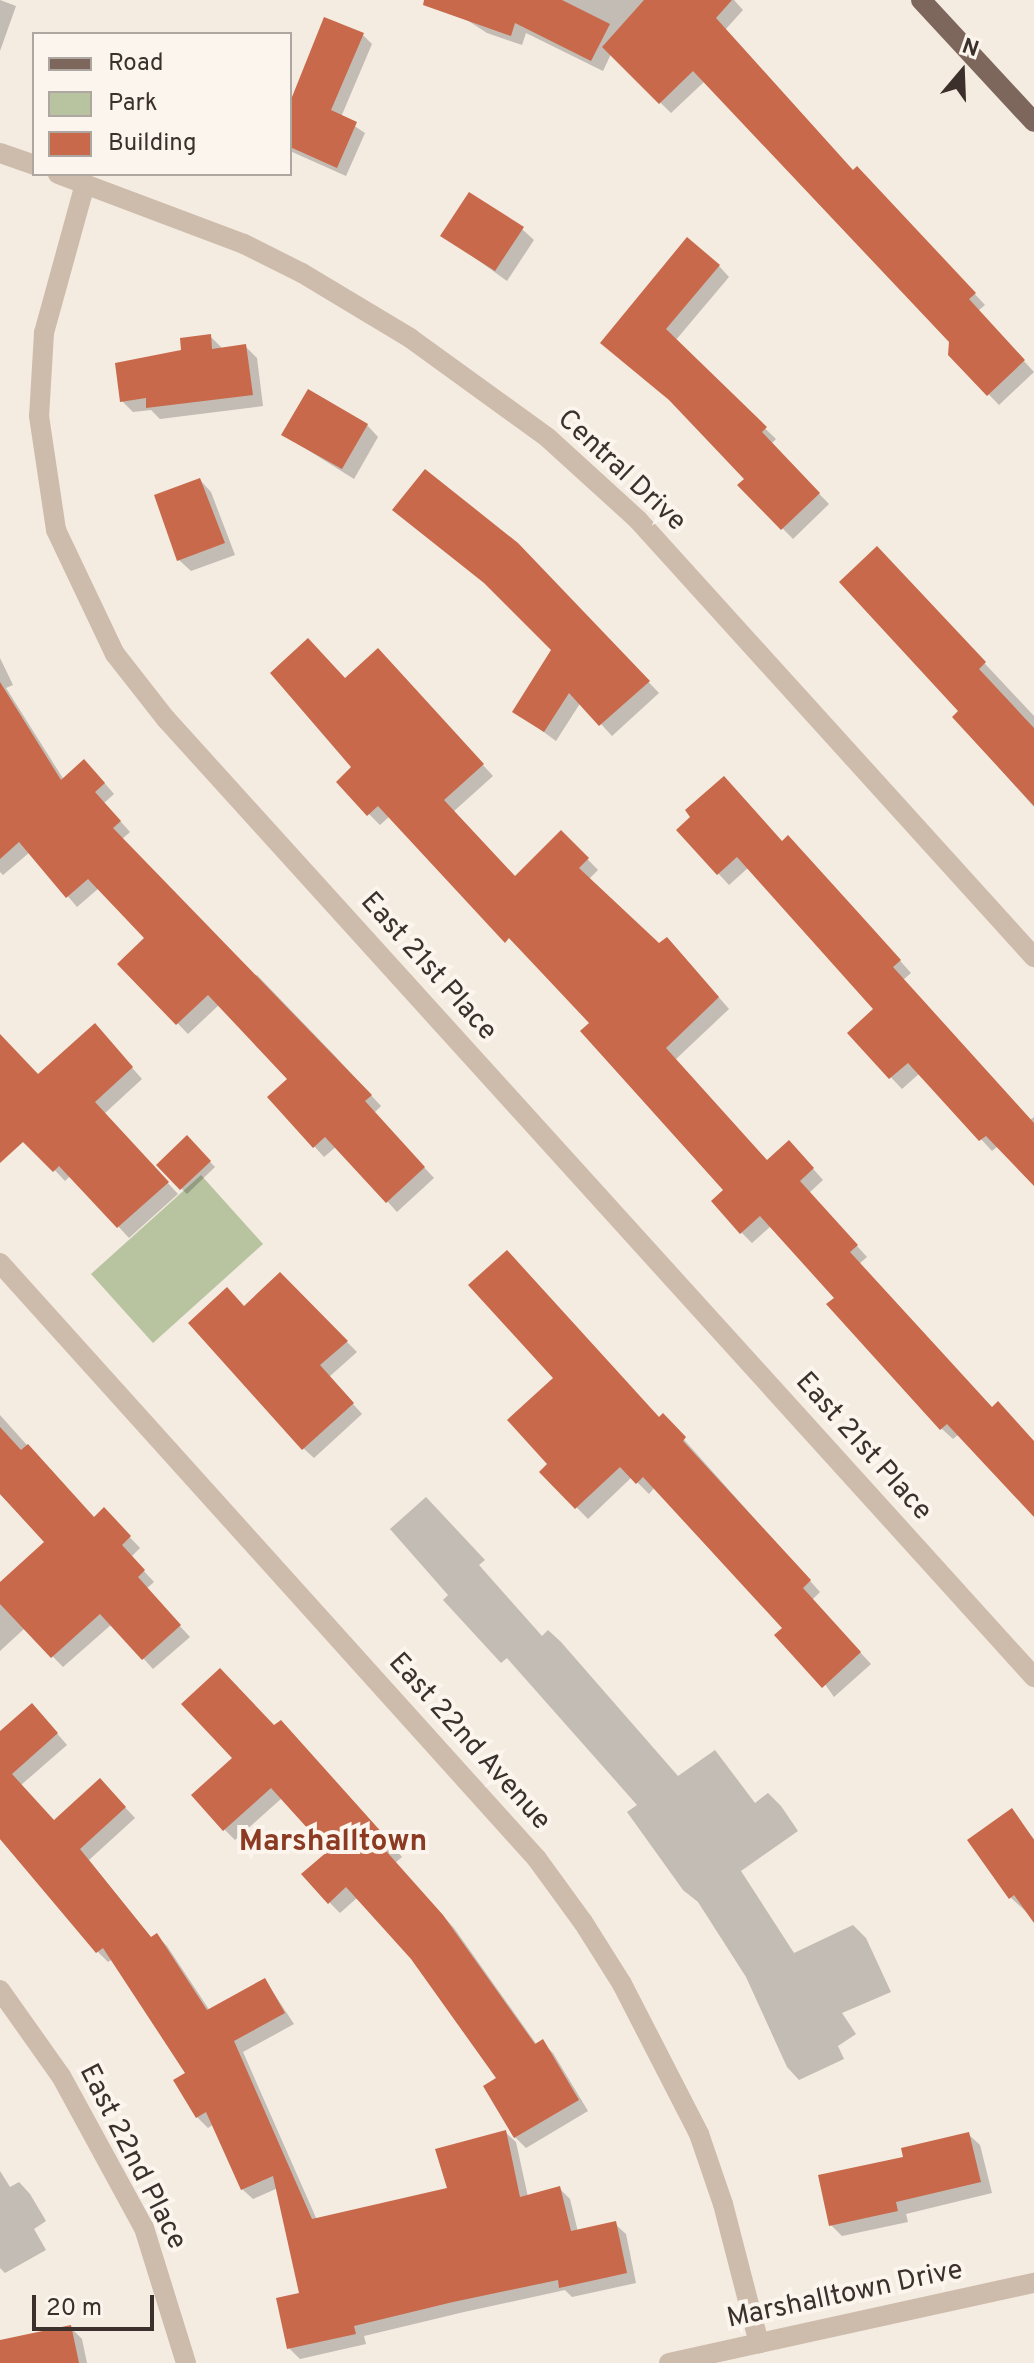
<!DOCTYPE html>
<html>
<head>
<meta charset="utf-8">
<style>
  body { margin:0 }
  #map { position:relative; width:1034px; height:2363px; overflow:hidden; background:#f4ebe1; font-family:Overpass,sans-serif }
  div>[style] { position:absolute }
  .green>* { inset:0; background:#b8c4a0 }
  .shadow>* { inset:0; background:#0003 }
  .building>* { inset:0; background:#c8694b }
  .minor>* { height:20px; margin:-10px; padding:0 10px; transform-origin:10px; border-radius:10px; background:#cdbbac }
  .major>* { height:20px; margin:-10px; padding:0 10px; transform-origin:10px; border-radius:10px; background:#7d675c }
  span { translate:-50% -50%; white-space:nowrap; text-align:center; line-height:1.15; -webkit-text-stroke:8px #fbf5ee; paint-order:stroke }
  .street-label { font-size:28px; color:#3b302b }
  .neighbourhood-label { font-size:30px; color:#8c3b22; font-weight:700 }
  .legend { position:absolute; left:32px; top:32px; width:260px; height:144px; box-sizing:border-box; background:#fbf5ee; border:2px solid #aea6a0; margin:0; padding:10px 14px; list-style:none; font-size:24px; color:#3b302b }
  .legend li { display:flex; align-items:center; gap:16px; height:40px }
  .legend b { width:40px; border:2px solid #aea6a0 }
  .north { position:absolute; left:922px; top:32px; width:80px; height:80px; -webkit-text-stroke:6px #fbf5ee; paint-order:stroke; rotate:19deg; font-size:22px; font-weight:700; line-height:32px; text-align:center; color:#3b302b }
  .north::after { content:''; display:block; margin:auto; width:28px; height:36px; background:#3b302b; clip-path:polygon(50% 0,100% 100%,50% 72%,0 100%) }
  .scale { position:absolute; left:32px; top:2295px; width:122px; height:36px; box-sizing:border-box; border:4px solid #3b302b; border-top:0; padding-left:10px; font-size:24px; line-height:28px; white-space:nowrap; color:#3b302b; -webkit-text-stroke:6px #fbf5ee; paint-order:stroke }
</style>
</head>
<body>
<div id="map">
  <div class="green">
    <div style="clip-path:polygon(201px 1175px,263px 1244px,153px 1343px,91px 1274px)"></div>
  </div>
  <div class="shadow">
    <div style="clip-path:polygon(0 0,16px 6px,0 51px)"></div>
    <div style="clip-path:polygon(436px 0,734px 0,743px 10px,725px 30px,854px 172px,868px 179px,985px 305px,978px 311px,1034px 372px,999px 405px,950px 354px,951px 341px,705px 81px,671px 113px,611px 54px,603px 71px,526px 33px,522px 45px,487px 33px)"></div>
    <div style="clip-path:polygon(363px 35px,372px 44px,341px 117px,365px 133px,346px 176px,290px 151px,290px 104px)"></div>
    <div style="clip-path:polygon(522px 229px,534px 240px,507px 281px,443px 235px)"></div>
    <div style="clip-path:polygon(719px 266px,729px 277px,675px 341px,776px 439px,771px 444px,829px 504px,793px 539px,740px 485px,747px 479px,680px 408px,614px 353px)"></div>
    <div style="clip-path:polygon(210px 336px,222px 348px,245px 346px,257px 358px,263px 406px,160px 419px,151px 410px,133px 412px,122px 401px)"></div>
    <div style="clip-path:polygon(367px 425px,378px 437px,354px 479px,284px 435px)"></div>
    <div style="clip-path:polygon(200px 480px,211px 492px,235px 555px,191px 571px,179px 560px)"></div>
    <div style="clip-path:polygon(516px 545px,659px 693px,612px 736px,581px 702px,556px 741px,515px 711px,554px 649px)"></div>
    <div style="clip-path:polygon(888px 560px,1034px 716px,1034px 807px,954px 717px,961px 711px)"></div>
    <div style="clip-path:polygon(0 658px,13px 685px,6px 688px,64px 780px,95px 772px,114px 794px,104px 803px,130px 832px,121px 840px,253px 979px,257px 975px,336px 1057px,381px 1106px,374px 1113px,434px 1178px,397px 1212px,337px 1146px,324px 1157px,269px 1097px,290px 1079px,220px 1004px,188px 1034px,120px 964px,147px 938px,99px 888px,77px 907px,30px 852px,3px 875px,0 872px)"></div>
    <div style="clip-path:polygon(389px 662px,493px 776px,453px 812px,515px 878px,561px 832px,598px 870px,589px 879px,659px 946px,678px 950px,729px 1009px,675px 1060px,768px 1162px,800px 1154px,823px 1180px,809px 1193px,867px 1257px,859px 1264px,992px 1409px,1034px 1443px,1034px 1515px,959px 1434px,953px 1439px,942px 1429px,829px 1304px,836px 1298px,771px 1226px,752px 1243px,741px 1232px,726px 1190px,592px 1023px,390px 816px,380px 825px,369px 814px,354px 767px,345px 680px)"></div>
    <div style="clip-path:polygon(678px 830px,782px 843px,876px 934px,911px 973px,903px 980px,1030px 1120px,1034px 1117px,1034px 1183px,998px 1146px,992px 1151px,920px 1073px,902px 1089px,849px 1033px,876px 1009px,749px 867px,729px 885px)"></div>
    <div style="clip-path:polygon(0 1037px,38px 1077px,105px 1037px,142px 1079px,104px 1114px,178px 1194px,129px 1238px,71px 1175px,65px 1181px,0 1112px)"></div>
    <div style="clip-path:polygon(187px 1138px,215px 1167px,187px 1194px,158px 1166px)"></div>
    <div style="clip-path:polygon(280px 1275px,357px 1352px,329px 1377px,362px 1414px,314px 1458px,303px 1448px)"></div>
    <div style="clip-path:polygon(0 1415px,94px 1520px,104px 1510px,140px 1548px,131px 1557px,154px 1582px,146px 1589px,190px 1637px,153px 1669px,112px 1624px,63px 1667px,25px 1628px,0 1651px,0 1585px,46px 1542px,0 1494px)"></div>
    <div style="clip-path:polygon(663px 1416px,820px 1592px,812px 1600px,871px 1664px,834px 1697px,785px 1628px,655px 1487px,649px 1494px,632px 1477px,588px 1519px,542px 1472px)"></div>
    <div style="clip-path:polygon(426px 1497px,485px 1560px,479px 1565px,542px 1636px,548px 1630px,561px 1642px,678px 1776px,715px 1750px,755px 1803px,768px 1793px,781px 1806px,798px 1831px,741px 1871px,794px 1953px,853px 1925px,866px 1938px,891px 1992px,842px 2013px,856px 2034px,838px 2046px,844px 2059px,799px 2080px,787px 2067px,746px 1977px,698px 1902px,683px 1890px,627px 1812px,637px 1805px,507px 1658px,501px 1663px,443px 1600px,448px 1595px,390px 1529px)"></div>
    <div style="clip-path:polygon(42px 1716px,67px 1745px,21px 1785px,54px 1822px,110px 1791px,135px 1818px,89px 1860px,152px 1939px,157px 1936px,167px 1946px,210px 2011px,265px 1980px,294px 2024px,243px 2052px,317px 2220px,449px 2190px,505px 2132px,516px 2142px,528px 2197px,559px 2188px,570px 2199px,578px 2232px,615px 2224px,626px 2234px,636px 2283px,572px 2297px,565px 2290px,464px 2312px,364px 2336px,366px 2344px,300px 2359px,289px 2348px,302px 2295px,278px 2188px,253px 2199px,242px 2189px,214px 2124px,208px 2128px,197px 2117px,176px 2081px,188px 2074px,113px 1959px,108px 1962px,98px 1952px,0 1839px,0 1733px)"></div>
    <div style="clip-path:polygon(275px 1728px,291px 1733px,402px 1857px,395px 1863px,454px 1928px,537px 2045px,542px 2042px,553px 2053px,588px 2111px,526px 2148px,515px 2137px,499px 2079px,412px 1958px,358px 1897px,340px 1913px,329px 1902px,330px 1851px,282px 1798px,235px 1840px,224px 1829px)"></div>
    <div style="clip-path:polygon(1012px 1811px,1034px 1839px,1034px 1919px,1010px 1897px)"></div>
    <div style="clip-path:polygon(968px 2134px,980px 2145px,992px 2193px,906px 2214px,908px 2222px,842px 2236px,831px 2225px,906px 2159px)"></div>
    <div style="clip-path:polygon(0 2171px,10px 2187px,19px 2182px,30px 2194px,46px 2221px,34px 2229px,46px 2250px,5px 2273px,0 2268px)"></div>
    <div style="clip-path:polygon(70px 2327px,82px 2339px,87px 2363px,0 2363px,0 2351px)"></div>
  </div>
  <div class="building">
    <div style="clip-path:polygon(424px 0,562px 0,610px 24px,591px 61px,515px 23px,511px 36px,423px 5px)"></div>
    <div style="clip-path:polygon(644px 0,732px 0,716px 18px,853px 170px,857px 166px,976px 293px,969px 299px,1025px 360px,987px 396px,948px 355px,949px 342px,693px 71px,659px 104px,602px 47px)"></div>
    <div style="clip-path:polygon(324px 17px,364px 33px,331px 110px,357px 122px,337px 168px,290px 147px,290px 102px)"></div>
    <div style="clip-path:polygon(469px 192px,524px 227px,495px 271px,440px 236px)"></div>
    <div style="clip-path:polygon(687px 237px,720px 265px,666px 329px,767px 427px,762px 432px,820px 493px,781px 530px,737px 485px,744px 479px,669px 400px,600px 343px)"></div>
    <div style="clip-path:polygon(211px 334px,212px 349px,246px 344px,253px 395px,146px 408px,146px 398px,120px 402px,115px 363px,181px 350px,180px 338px)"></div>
    <div style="clip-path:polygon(308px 389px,368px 424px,342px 469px,281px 435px)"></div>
    <div style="clip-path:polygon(425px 469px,518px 543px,650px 681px,599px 726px,569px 693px,544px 732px,512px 712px,551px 650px,484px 583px,392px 510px)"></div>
    <div style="clip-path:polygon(200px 478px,225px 543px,177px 561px,154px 495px)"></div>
    <div style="clip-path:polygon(877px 546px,986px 662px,979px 669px,1034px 728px,1034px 806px,952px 717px,958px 711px,839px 582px)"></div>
    <div style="clip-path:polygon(308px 638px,345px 678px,378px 648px,484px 764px,444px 800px,515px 876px,561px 830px,589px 858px,579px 868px,659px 943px,667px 937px,719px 997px,666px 1048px,767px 1160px,789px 1140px,814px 1168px,800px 1181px,858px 1245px,850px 1252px,992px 1407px,998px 1401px,1034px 1441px,1034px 1517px,947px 1424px,940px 1430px,826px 1304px,834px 1298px,760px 1216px,740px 1234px,711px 1201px,723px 1190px,580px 1031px,589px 1023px,509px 938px,505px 943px,378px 806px,367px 816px,336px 782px,351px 767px,270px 673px)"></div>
    <div style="clip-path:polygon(0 682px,61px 780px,84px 759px,105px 783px,95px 792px,121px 821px,113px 828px,372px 1095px,365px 1101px,425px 1167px,386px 1203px,325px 1137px,313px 1148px,267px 1097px,287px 1079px,208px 995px,176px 1025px,117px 964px,144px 938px,88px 879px,66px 898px,19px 842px,0 859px)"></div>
    <div style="clip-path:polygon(724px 776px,782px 841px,788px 835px,865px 920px,901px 960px,893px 967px,1034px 1123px,1034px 1186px,986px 1136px,979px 1141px,908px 1063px,889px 1079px,847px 1033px,873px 1009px,737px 857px,717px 875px,676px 830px,690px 817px,685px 810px)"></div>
    <div style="clip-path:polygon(95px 1023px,133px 1067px,95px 1102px,169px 1182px,117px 1228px,59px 1166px,53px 1172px,23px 1142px,0 1163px,0 1034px,38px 1074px)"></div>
    <div style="clip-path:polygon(187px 1135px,211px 1161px,180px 1190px,156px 1165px)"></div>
    <div style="clip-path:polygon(507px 1250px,659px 1417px,663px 1413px,686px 1437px,683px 1441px,811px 1580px,803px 1588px,861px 1652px,822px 1688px,774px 1635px,782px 1628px,643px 1477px,636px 1484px,620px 1467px,575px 1509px,539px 1472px,547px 1464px,507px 1420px,553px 1378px,468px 1285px)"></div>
    <div style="clip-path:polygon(280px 1272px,348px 1341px,320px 1365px,354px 1403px,302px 1450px,188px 1323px,227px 1287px,244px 1306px)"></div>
    <div style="clip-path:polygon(0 1427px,21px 1450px,28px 1444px,94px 1517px,104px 1507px,131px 1536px,122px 1545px,145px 1570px,138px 1577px,181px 1625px,142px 1660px,100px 1614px,51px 1658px,0 1604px,0 1582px,44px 1542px,0 1494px)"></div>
    <div style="clip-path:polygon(220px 1668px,274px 1725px,281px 1720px,393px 1845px,386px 1851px,443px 1915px,535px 2044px,543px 2039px,579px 2100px,514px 2138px,483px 2086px,496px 2078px,411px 1959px,346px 1887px,328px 1904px,301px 1874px,328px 1851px,271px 1788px,223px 1831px,191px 1795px,232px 1758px,181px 1704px)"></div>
    <div style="clip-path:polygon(32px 1703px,58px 1733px,12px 1774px,54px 1820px,100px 1778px,126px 1807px,80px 1849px,151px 1937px,157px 1933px,207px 2010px,265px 1978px,285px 2013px,234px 2041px,312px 2219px,447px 2188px,435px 2149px,506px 2130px,520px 2197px,560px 2186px,571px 2231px,616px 2221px,627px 2273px,559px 2288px,558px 2280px,453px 2302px,354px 2326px,356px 2334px,287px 2349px,276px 2298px,299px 2293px,273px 2176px,241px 2190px,206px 2112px,196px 2118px,173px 2080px,185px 2073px,103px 1948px,96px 1953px,0 1839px,0 1731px)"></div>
    <div style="clip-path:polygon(1012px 1808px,1034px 1840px,1034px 1923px,1014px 1895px,1009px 1899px,967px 1840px)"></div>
    <div style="clip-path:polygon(969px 2132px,981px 2182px,896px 2202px,898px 2211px,829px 2226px,818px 2175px,903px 2157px,901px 2148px)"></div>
    <div style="clip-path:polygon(71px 2325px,79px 2363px,0 2363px,0 2340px)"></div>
  </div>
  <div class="minor">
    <div style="left:0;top:153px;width:36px;rotate:19deg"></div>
    <div style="left:58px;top:174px;width:199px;rotate:20.6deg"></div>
    <div style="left:244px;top:244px;width:65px;rotate:26.6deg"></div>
    <div style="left:302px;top:273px;width:126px;rotate:31deg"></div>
    <div style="left:410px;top:338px;width:170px;rotate:35.9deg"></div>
    <div style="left:548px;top:438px;width:122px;rotate:42.3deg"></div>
    <div style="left:638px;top:520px;width:590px;rotate:47.82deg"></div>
    <div style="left:85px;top:184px;width:155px;rotate:105.4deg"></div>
    <div style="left:44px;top:333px;width:83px;rotate:93.4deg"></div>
    <div style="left:39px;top:416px;width:115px;rotate:81.5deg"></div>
    <div style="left:56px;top:530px;width:137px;rotate:64.6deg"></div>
    <div style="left:115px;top:654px;width:83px;rotate:51.9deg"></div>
    <div style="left:166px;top:719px;width:1293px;rotate:47.82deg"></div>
    <div style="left:0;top:1263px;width:802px;rotate:47.98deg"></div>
    <div style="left:537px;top:1859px;width:78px;rotate:53.9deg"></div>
    <div style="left:583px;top:1922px;width:73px;rotate:57.8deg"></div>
    <div style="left:622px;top:1984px;width:169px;rotate:62.8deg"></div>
    <div style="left:699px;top:2134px;width:74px;rotate:71.1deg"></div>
    <div style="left:723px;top:2204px;width:144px;rotate:75.5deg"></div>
    <div style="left:0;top:1990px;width:105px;rotate:54.7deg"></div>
    <div style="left:61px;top:2076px;width:173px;rotate:61.4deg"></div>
    <div style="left:144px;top:2228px;width:141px;rotate:72.7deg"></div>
    <div style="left:669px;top:2363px;width:374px;rotate:-12.4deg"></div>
  </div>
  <div class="major">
    <div style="left:921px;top:0;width:166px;rotate:47.2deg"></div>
  </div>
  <div class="street-label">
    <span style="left:621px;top:471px;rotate:43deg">Central Drive</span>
    <span style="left:428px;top:967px;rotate:48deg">East 21st Place</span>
    <span style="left:863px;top:1447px;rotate:48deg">East 21st Place</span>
    <span style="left:469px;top:1742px;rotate:48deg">East 22nd Avenue</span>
    <span style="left:132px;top:2157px;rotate:63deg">East 22nd Place</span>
    <span style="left:845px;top:2295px;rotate:-12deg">Marshalltown Drive</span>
  </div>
  <div class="neighbourhood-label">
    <span style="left:333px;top:1843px">Marshalltown</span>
  </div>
  <ul class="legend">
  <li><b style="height:10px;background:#7d675c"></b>Road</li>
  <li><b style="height:22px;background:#b8c4a0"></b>Park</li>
  <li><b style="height:22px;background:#c8694b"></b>Building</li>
  </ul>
  <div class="north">N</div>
  <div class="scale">20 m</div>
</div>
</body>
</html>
